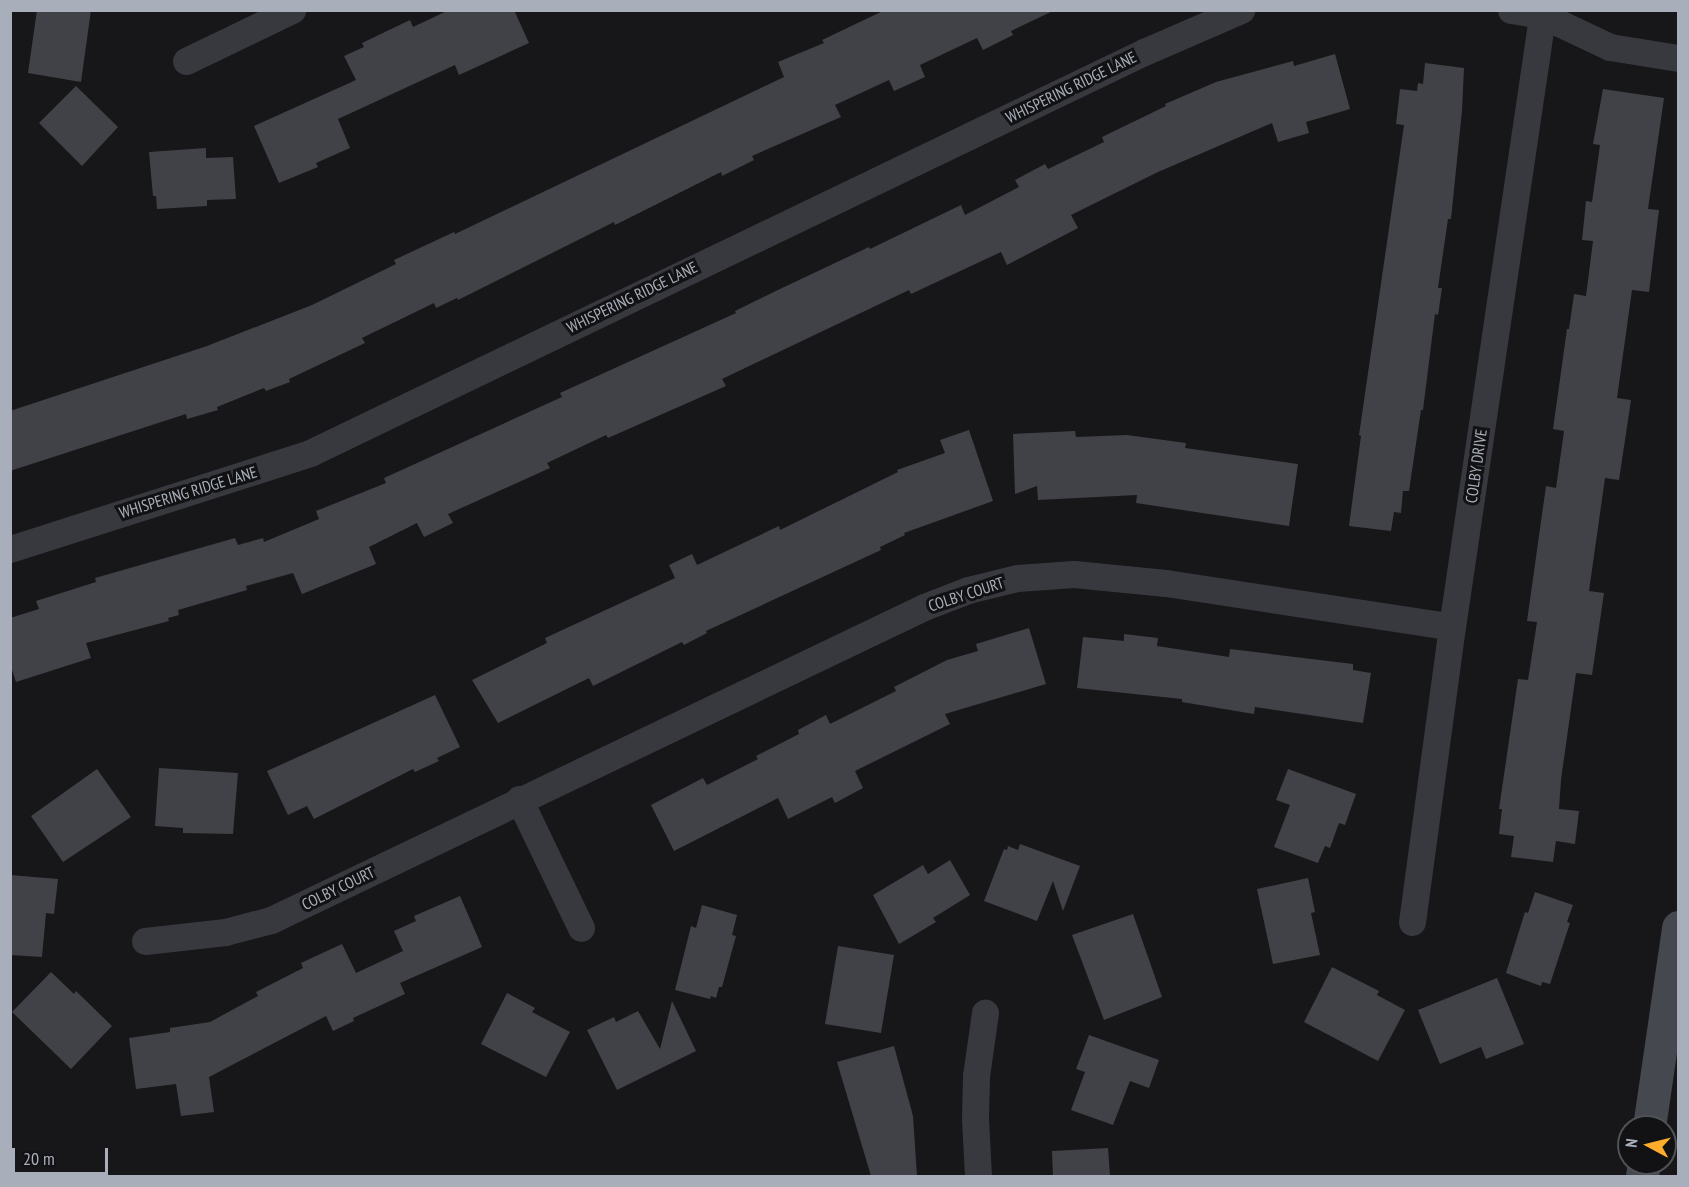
<!DOCTYPE html>
<html>
<head>
<meta charset="utf-8">
<style>
  body { margin:0 }
  #map { position:relative; width:1689px; height:1187px; overflow:hidden; background:#171719; font-family:"PT Sans Narrow",sans-serif }
  div>[style] { position:absolute }
  .building>* { inset:0; background:#414247 }
  .street>* { height:27px; margin:-13.5px; padding:0 13.5px; transform-origin:13.5px; border-radius:13.5px; background:#38393f }
  .secondary>* { height:33px; margin:-16.5px; padding:0 16.5px; transform-origin:16.5px; border-radius:16.5px; background:#46484f }
  span { translate:-50% -50%; white-space:nowrap; text-align:center; line-height:1.15; -webkit-text-stroke:6px #121214; paint-order:stroke }
  .street-label { font-size:16px; color:#a8afba }
  .frame { position:absolute; inset:0; border:12px solid #a8afba; pointer-events:none }
  .north { position:absolute; left:1617px; top:1115px; width:60px; height:60px; box-sizing:border-box; background:#121214; border:2px solid #4e5156; border-radius:50%; rotate:277deg; font-size:16px; font-weight:700; line-height:24px; text-align:center; color:#a8afba }
  .north::after { content:''; display:block; margin:auto; width:21px; height:27px; background:#fdad2b; clip-path:polygon(50% 0,100% 100%,50% 72%,0 100%) }
  .scale { position:absolute; left:12px; top:1148px; width:96px; height:27px; box-sizing:border-box; border:3px solid #a8afba; border-top:0; padding-left:8px; font-size:18px; line-height:21px; white-space:nowrap; color:#a8afba; -webkit-text-stroke:4px #121214; paint-order:stroke }
</style>
</head>
<body>
<div id="map">
  <div class="building">
    <div style="clip-path:polygon(37px 10px,91px 10px,81px 82px,28px 73px)"></div>
    <div style="clip-path:polygon(449px 10px,514px 10px,529px 43px,459px 75px,455px 65px,338px 119px,350px 148px,316px 163px,318px 167px,279px 183px,254px 126px,356px 80px,344px 56px,364px 47px,362px 43px,410px 20px,413px 27px)"></div>
    <div style="clip-path:polygon(885px 10px,1055px 10px,1011px 31px,1013px 35px,983px 50px,977px 38px,920px 65px,925px 77px,894px 91px,889px 80px,835px 105px,841px 117px,752px 156px,754px 160px,722px 176px,721px 172px,615px 225px,614px 222px,458px 300px,457px 298px,436px 308px,434px 303px,362px 338px,365px 343px,289px 379px,290px 382px,266px 391px,264px 388px,217px 407px,218px 410px,187px 419px,186px 414px,10px 471px,10px 411px,207px 346px,312px 305px,396px 264px,394px 260px,454px 232px,455px 234px,784px 77px,778px 62px,824px 43px,822px 40px)"></div>
    <div style="clip-path:polygon(1335px 54px,1350px 109px,1306px 122px,1309px 133px,1278px 142px,1272px 123px,1158px 172px,1071px 215px,1078px 228px,1007px 265px,1001px 252px,911px 294px,909px 290px,722px 379px,726px 386px,608px 438px,606px 435px,547px 463px,550px 468px,448px 514px,453px 523px,424px 537px,417px 523px,369px 547px,376px 564px,302px 594px,293px 573px,246px 586px,247px 590px,178px 610px,179px 615px,168px 618px,169px 621px,86px 643px,91px 658px,16px 682px,10px 664px,10px 618px,39px 609px,36px 601px,96px 582px,95px 578px,235px 538px,238px 545px,263px 538px,264px 542px,319px 519px,316px 511px,386px 483px,384px 478px,562px 397px,560px 393px,736px 313px,735px 311px,782px 288px,869px 247px,870px 249px,961px 205px,965px 215px,1019px 187px,1015px 180px,1045px 164px,1048px 169px,1104px 142px,1102px 137px,1166px 106px,1165px 104px,1216px 82px,1293px 61px,1294px 66px)"></div>
    <div style="clip-path:polygon(1425px 63px,1464px 68px,1462px 111px,1451px 219px,1448px 219px,1438px 288px,1442px 288px,1438px 315px,1435px 314px,1423px 410px,1421px 410px,1409px 491px,1403px 491px,1401px 513px,1394px 512px,1391px 531px,1349px 526px,1361px 436px,1359px 435px,1404px 125px,1396px 124px,1400px 89px,1417px 91px,1418px 83px,1423px 84px)"></div>
    <div style="clip-path:polygon(76px 86px,118px 127px,82px 166px,39px 123px)"></div>
    <div style="clip-path:polygon(1603px 89px,1664px 98px,1648px 209px,1659px 210px,1649px 292px,1632px 290px,1617px 398px,1631px 400px,1619px 480px,1605px 478px,1589px 591px,1604px 593px,1592px 675px,1576px 673px,1561px 780px,1559px 809px,1579px 811px,1575px 844px,1556px 841px,1553px 862px,1511px 857px,1514px 836px,1499px 834px,1502px 809px,1499px 809px,1518px 679px,1528px 680px,1537px 622px,1527px 621px,1546px 486px,1556px 488px,1564px 431px,1553px 429px,1567px 329px,1569px 329px,1574px 294px,1586px 296px,1593px 241px,1582px 240px,1586px 201px,1592px 202px,1600px 145px,1593px 144px)"></div>
    <div style="clip-path:polygon(206px 148px,206px 158px,233px 157px,236px 199px,207px 200px,207px 206px,157px 209px,156px 196px,153px 196px,149px 152px)"></div>
    <div style="clip-path:polygon(969px 430px,993px 501px,904px 533px,905px 535px,880px 547px,881px 550px,706px 631px,707px 633px,684px 645px,682px 642px,593px 686px,589px 678px,498px 723px,472px 680px,547px 643px,545px 638px,675px 578px,669px 565px,692px 554px,697px 565px,779px 526px,780px 530px,898px 472px,897px 470px,945px 453px,940px 440px)"></div>
    <div style="clip-path:polygon(1075px 431px,1076px 437px,1127px 435px,1186px 443px,1185px 448px,1298px 464px,1289px 526px,1136px 503px,1137px 495px,1038px 500px,1037px 486px,1015px 494px,1013px 434px)"></div>
    <div style="clip-path:polygon(1029px 628px,1046px 684px,945px 714px,950px 724px,855px 771px,863px 788px,835px 803px,832px 797px,788px 819px,778px 798px,674px 851px,651px 805px,703px 778px,707px 785px,758px 759px,756px 756px,799px 734px,798px 730px,826px 715px,830px 724px,896px 691px,894px 687px,947px 660px,978px 651px,976px 644px)"></div>
    <div style="clip-path:polygon(1124px 634px,1158px 638px,1157px 646px,1229px 657px,1230px 649px,1353px 664px,1353px 670px,1371px 673px,1363px 723px,1255px 707px,1254px 714px,1182px 702px,1182px 699px,1077px 688px,1083px 637px,1124px 641px)"></div>
    <div style="clip-path:polygon(435px 695px,460px 747px,437px 758px,439px 761px,415px 772px,413px 769px,314px 819px,307px 806px,288px 815px,267px 771px)"></div>
    <div style="clip-path:polygon(159px 768px,238px 773px,233px 834px,183px 833px,183px 828px,155px 826px)"></div>
    <div style="clip-path:polygon(97px 769px,131px 817px,63px 862px,31px 816px)"></div>
    <div style="clip-path:polygon(1288px 769px,1356px 794px,1345px 825px,1339px 823px,1330px 848px,1325px 846px,1318px 863px,1274px 847px,1290px 805px,1276px 800px)"></div>
    <div style="clip-path:polygon(1020px 844px,1080px 866px,1063px 911px,1053px 881px,1037px 921px,984px 901px,1004px 849px,1007px 850px,1008px 846px,1018px 850px)"></div>
    <div style="clip-path:polygon(950px 860px,970px 895px,933px 918px,936px 922px,899px 944px,873px 895px,923px 865px,928px 874px)"></div>
    <div style="clip-path:polygon(10px 875px,58px 879px,54px 914px,46px 913px,42px 957px,10px 955px)"></div>
    <div style="clip-path:polygon(1308px 878px,1315px 912px,1311px 913px,1320px 955px,1273px 964px,1257px 889px)"></div>
    <div style="clip-path:polygon(1535px 892px,1573px 905px,1567px 922px,1570px 923px,1550px 984px,1542px 982px,1541px 986px,1506px 973px,1525px 912px,1528px 913px)"></div>
    <div style="clip-path:polygon(460px 896px,482px 947px,400px 983px,405px 994px,353px 1018px,354px 1021px,333px 1031px,326px 1016px,209px 1077px,214px 1112px,181px 1116px,176px 1084px,136px 1089px,129px 1038px,170px 1032px,170px 1028px,210px 1022px,258px 996px,256px 992px,303px 968px,301px 963px,342px 944px,356px 973px,403px 951px,394px 931px,416px 921px,414px 916px)"></div>
    <div style="clip-path:polygon(702px 905px,737px 915px,732px 935px,736px 936px,722px 987px,719px 987px,716px 998px,711px 996px,710px 999px,675px 990px,691px 926px,696px 928px)"></div>
    <div style="clip-path:polygon(1133px 914px,1162px 997px,1104px 1020px,1072px 935px)"></div>
    <div style="clip-path:polygon(838px 946px,894px 955px,881px 1033px,825px 1024px)"></div>
    <div style="clip-path:polygon(1332px 967px,1379px 991px,1377px 995px,1405px 1010px,1378px 1061px,1304px 1022px)"></div>
    <div style="clip-path:polygon(51px 972px,74px 994px,76px 991px,112px 1026px,71px 1069px,12px 1012px)"></div>
    <div style="clip-path:polygon(1497px 978px,1524px 1044px,1486px 1059px,1481px 1047px,1440px 1064px,1418px 1010px)"></div>
    <div style="clip-path:polygon(507px 993px,535px 1008px,532px 1012px,570px 1032px,546px 1077px,481px 1044px)"></div>
    <div style="clip-path:polygon(672px 1001px,696px 1051px,617px 1090px,587px 1030px,614px 1017px,616px 1022px,638px 1011px,660px 1049px)"></div>
    <div style="clip-path:polygon(1089px 1035px,1159px 1060px,1149px 1088px,1130px 1081px,1113px 1125px,1071px 1110px,1085px 1072px,1076px 1069px)"></div>
    <div style="clip-path:polygon(894px 1046px,913px 1116px,917px 1176px,871px 1176px,837px 1062px)"></div>
    <div style="clip-path:polygon(1108px 1148px,1110px 1176px,1053px 1176px,1052px 1151px)"></div>
  </div>
  <div class="street">
    <div style="left:1511px;top:10px;width:31px;rotate:9deg"></div>
    <div style="left:1542px;top:15px;width:75px;rotate:25.2deg"></div>
    <div style="left:1610px;top:47px;width:69px;rotate:9.2deg"></div>
    <div style="left:186px;top:61px;width:118px;rotate:-25.7deg"></div>
    <div style="left:10px;top:549px;width:315px;rotate:-17.7deg"></div>
    <div style="left:310px;top:453px;width:925px;rotate:-25.68deg"></div>
    <div style="left:1144px;top:52px;width:106px;rotate:-23.4deg"></div>
    <div style="left:519px;top:799px;width:143px;rotate:64.3deg"></div>
    <div style="left:1412px;top:922px;width:298px;rotate:-82.3deg"></div>
    <div style="left:1452px;top:627px;width:624px;rotate:-81.61deg"></div>
    <div style="left:145px;top:941px;width:81px;rotate:-6.4deg"></div>
    <div style="left:225px;top:932px;width:48px;rotate:-14.6deg"></div>
    <div style="left:271px;top:920px;width:724px;rotate:-25.61deg"></div>
    <div style="left:924px;top:607px;width:47px;rotate:-21.1deg"></div>
    <div style="left:968px;top:590px;width:50px;rotate:-13.8deg"></div>
    <div style="left:1017px;top:578px;width:57px;rotate:-4deg"></div>
    <div style="left:1074px;top:574px;width:92px;rotate:5.6deg"></div>
    <div style="left:1166px;top:583px;width:289px;rotate:8.7deg"></div>
    <div style="left:978px;top:1176px;width:58px;rotate:-93deg"></div>
    <div style="left:975px;top:1118px;width:42px;rotate:-88.6deg"></div>
    <div style="left:976px;top:1076px;width:64px;rotate:-81.9deg"></div>
  </div>
  <div class="secondary">
    <div style="left:1649px;top:1127px;width:202px;rotate:-81.7deg"></div>
    <div style="left:1642px;top:1176px;width:13px;rotate:-81deg"></div>
  </div>
  <div class="street-label">
    <span style="left:1071px;top:87px;rotate:-26deg">WHISPERING RIDGE LANE</span>
    <span style="left:632px;top:297px;rotate:-26deg">WHISPERING RIDGE LANE</span>
    <span style="left:1476px;top:466px;rotate:-82deg">COLBY DRIVE</span>
    <span style="left:188px;top:492px;rotate:-17deg">WHISPERING RIDGE LANE</span>
    <span style="left:966px;top:594px;rotate:-18deg">COLBY COURT</span>
    <span style="left:338px;top:888px;rotate:-26deg">COLBY COURT</span>
  </div>
  <div class="frame"></div>
  <div class="north">N</div>
  <div class="scale">20 m</div>
</div>
</body>
</html>
